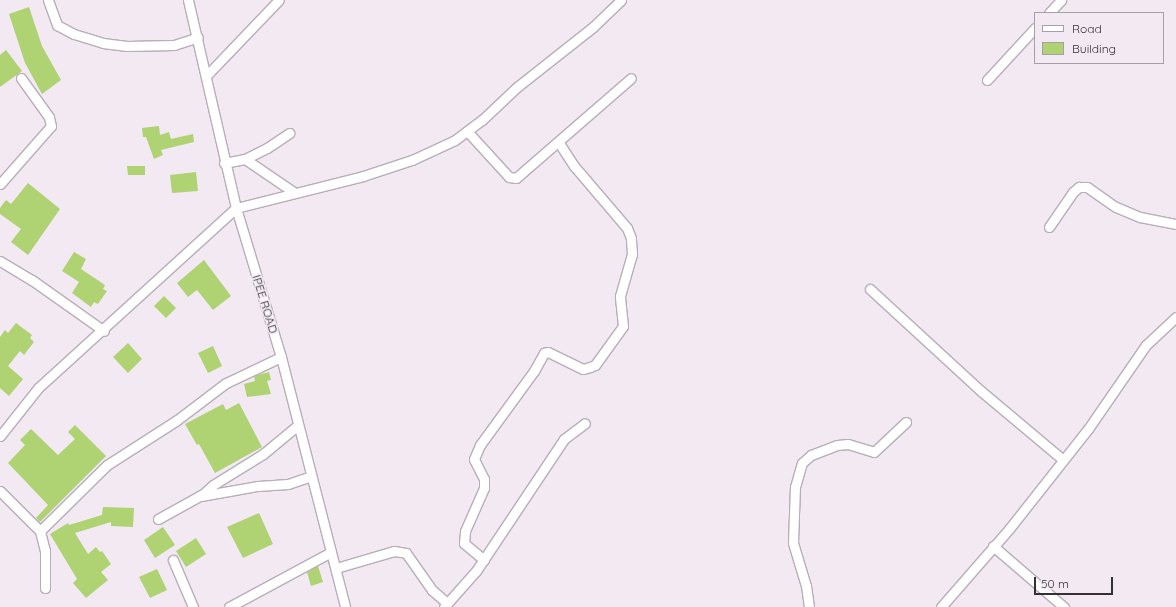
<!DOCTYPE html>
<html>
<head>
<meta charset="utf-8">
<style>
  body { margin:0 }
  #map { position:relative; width:1176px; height:607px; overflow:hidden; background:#f3e9f3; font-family:Quicksand,sans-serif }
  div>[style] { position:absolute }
  .building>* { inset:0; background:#afd273 }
  .roads { filter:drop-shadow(1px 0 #b7aeb8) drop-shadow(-1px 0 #b7aeb8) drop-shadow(0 1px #b7aeb8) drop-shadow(0 -1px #b7aeb8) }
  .minor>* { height:9px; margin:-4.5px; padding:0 4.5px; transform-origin:4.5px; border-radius:4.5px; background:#fff }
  span { translate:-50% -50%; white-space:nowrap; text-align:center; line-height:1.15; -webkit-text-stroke:3.5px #f3e9f3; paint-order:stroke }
  .street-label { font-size:12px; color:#343134 }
  .legend { position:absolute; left:1034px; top:12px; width:130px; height:52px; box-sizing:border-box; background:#f3e9f3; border:1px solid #a79fa7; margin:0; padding:5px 7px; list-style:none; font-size:12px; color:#343134 }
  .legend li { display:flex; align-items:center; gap:8px; height:20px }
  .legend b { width:20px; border:1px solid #a79fa7 }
  .scale { position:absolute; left:1034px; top:577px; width:79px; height:18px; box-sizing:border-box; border:2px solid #343134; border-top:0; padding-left:5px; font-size:12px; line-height:14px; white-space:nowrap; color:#343134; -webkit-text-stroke:3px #f3e9f3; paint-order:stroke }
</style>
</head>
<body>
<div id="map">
  <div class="building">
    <div style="clip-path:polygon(29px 7px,42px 46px,61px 80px,42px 94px,25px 63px,9px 14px)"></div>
    <div style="clip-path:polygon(6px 50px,22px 71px,0 87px,0 55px)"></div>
    <div style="clip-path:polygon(159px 126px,160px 135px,169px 132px,171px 139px,193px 134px,194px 142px,161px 150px,163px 155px,154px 159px,146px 137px,143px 137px,142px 128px)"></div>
    <div style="clip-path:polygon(127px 166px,145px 166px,145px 175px,128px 175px)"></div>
    <div style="clip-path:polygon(196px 172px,198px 191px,172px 193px,170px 175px)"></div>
    <div style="clip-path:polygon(28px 183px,60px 209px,28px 255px,11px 242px,21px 229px,0 214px,0 208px,6px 200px,11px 204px)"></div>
    <div style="clip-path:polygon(74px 252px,86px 259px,81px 269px,105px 285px,103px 289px,107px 291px,98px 304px,94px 302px,91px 307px,72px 293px,79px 282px,62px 271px)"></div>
    <div style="clip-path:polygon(204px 260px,231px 296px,213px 310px,197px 290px,188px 297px,177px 283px)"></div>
    <div style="clip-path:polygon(164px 296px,176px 308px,166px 318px,154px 306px)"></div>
    <div style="clip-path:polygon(16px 323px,32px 335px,30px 338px,34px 342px,24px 355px,20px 351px,8px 366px,23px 379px,9px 396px,0 388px,0 337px,5px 330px,8px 333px)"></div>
    <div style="clip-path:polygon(128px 343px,142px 359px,128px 373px,113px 357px)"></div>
    <div style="clip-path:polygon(213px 346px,222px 366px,208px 373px,198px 353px)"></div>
    <div style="clip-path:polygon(269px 372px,271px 380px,267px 381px,271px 394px,247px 397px,244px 384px,255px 381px,254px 376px)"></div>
    <div style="clip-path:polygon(239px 403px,262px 447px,215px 473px,199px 444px,197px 445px,185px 424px,223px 404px,226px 410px)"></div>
    <div style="clip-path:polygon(75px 425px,106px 456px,40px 522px,36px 518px,48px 505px,8px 463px,25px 445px,20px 440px,31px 429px,58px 455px,75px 439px,68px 432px)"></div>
    <div style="clip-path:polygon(103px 507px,134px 508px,133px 527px,111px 526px,111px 522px,75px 533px,88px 554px,96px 547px,100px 552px,102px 551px,111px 564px,101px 572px,108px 580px,86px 598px,73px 583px,77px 579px,50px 534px,68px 523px,69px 525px,102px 515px)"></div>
    <div style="clip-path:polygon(259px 513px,273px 544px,243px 558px,227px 527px)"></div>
    <div style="clip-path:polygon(163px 527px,175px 545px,155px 558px,144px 540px)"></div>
    <div style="clip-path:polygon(196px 538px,206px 554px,186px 567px,176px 551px)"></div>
    <div style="clip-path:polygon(318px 566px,323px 582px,311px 586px,307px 572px)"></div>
    <div style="clip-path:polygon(157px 569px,167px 590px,150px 598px,139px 577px)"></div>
  </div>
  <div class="roads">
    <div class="minor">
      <div style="left:48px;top:0;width:27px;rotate:70deg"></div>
      <div style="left:57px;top:25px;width:19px;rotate:28deg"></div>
      <div style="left:74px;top:34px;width:30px;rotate:17deg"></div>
      <div style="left:103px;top:43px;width:24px;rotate:7deg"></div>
      <div style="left:127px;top:46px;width:47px;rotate:-1.2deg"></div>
      <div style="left:174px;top:45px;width:25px;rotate:-18deg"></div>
      <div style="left:188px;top:0;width:213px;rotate:77deg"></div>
      <div style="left:236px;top:208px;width:156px;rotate:73.2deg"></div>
      <div style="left:281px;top:357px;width:258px;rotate:75.6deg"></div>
      <div style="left:1049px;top:13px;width:18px;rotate:-47deg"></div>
      <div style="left:206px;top:76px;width:105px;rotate:-46.2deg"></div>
      <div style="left:987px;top:80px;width:71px;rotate:-47.3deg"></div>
      <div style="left:467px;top:131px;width:62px;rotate:47.6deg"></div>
      <div style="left:509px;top:177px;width:7px;rotate:8deg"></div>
      <div style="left:516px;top:178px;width:152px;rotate:-41deg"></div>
      <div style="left:245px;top:159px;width:60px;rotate:34.2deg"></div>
      <div style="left:224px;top:163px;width:21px;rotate:-11deg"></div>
      <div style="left:245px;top:159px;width:25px;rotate:-27deg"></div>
      <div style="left:267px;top:148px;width:27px;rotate:-34deg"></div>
      <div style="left:0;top:184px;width:77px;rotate:-48.7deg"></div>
      <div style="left:51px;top:126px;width:9px;rotate:-103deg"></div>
      <div style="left:49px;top:117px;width:48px;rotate:-125.7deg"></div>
      <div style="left:1049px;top:227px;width:42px;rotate:-55.6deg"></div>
      <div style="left:1073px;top:192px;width:8px;rotate:-40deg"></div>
      <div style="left:1079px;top:187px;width:8px"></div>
      <div style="left:1087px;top:187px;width:35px;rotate:35deg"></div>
      <div style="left:1116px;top:207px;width:26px;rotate:23deg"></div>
      <div style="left:1140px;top:217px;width:37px;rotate:11deg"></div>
      <div style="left:0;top:261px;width:37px;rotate:31deg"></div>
      <div style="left:32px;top:280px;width:88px;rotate:35.3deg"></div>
      <div style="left:870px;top:289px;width:151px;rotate:42.6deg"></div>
      <div style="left:981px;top:391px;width:106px;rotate:40deg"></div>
      <div style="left:0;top:436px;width:61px;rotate:-51.6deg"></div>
      <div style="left:38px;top:388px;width:268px;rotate:-42.3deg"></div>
      <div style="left:236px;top:208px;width:131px;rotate:-14.1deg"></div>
      <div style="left:363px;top:176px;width:52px;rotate:-18.1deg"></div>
      <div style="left:412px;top:160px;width:47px;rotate:-24.9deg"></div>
      <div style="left:455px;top:140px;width:34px;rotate:-37deg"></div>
      <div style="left:482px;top:120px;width:48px;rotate:-43.3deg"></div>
      <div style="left:517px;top:87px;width:97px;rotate:-38.3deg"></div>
      <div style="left:593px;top:27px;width:39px;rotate:-44deg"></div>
      <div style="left:0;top:491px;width:57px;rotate:45deg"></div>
      <div style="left:40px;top:531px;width:21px;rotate:76deg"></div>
      <div style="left:45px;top:551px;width:37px;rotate:90deg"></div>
      <div style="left:201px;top:496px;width:58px;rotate:-10deg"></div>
      <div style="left:258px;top:486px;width:30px;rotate:-4deg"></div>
      <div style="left:288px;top:484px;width:24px;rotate:-19deg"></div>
      <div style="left:158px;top:519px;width:51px;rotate:-29.1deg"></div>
      <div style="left:203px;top:494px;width:13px;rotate:-42deg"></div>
      <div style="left:213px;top:485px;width:59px;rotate:-31.8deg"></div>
      <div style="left:263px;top:454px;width:45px;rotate:-39.6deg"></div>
      <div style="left:40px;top:531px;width:94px;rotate:-44.6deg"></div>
      <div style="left:107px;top:465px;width:83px;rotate:-32.7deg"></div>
      <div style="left:177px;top:420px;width:61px;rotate:-37.1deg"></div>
      <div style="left:226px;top:383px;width:61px;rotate:-25.3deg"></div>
      <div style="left:993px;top:546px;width:94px;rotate:40.7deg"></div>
      <div style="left:173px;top:560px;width:51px;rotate:66.9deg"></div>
      <div style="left:484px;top:560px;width:26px;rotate:-140deg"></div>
      <div style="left:464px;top:543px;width:12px;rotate:-85deg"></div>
      <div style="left:465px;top:531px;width:47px;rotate:-66.2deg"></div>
      <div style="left:484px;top:488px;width:9px;rotate:-90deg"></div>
      <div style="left:484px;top:479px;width:22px;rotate:-117deg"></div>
      <div style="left:474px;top:459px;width:15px;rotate:-67deg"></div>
      <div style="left:480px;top:445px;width:92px;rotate:-53.9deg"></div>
      <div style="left:534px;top:371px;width:21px;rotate:-61deg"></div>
      <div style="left:544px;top:353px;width:4px;rotate:-14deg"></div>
      <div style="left:548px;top:352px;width:39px;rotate:26deg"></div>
      <div style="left:583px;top:369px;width:7px;rotate:-16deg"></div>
      <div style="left:590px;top:367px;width:5px;rotate:-22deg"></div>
      <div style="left:595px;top:365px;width:48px;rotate:-54.3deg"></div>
      <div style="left:623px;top:326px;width:30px;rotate:-96deg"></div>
      <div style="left:620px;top:296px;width:44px;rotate:-74.1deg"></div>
      <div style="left:632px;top:254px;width:16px;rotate:-94deg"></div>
      <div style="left:631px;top:238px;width:11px;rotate:-112deg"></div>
      <div style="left:627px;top:228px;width:82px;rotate:-130.5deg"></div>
      <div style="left:574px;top:166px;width:27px;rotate:-123deg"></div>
      <div style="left:336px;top:568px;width:60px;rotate:-16.3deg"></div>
      <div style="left:394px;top:551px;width:12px;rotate:9deg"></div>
      <div style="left:406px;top:553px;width:45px;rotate:54.9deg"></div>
      <div style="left:432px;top:590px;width:20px;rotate:41deg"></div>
      <div style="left:229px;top:607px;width:116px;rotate:-28.3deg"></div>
      <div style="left:444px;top:607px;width:48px;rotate:-48.4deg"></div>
      <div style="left:476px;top:571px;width:159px;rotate:-56.3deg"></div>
      <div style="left:564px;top:439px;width:26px;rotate:-37deg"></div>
      <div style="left:809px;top:607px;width:21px;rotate:-98deg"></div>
      <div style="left:806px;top:586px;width:45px;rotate:-106.8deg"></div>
      <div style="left:793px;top:543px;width:56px;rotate:-88deg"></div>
      <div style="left:795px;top:487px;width:25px;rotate:-74deg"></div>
      <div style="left:802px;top:463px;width:12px;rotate:-42deg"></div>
      <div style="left:811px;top:455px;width:28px;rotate:-21deg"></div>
      <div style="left:837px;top:445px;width:11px;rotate:-5deg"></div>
      <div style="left:848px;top:444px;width:27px;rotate:17deg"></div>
      <div style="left:874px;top:452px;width:44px;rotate:-43.2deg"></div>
      <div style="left:941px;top:607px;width:103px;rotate:-48.9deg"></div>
      <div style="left:1009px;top:529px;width:127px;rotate:-51.7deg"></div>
      <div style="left:1088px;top:429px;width:102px;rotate:-55.4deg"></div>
      <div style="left:1146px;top:345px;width:41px;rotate:-43deg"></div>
    </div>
  </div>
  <div class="street-label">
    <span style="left:265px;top:304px;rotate:73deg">IPEE ROAD</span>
  </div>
  <ul class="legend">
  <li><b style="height:5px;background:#fff"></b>Road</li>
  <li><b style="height:11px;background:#afd273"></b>Building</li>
  </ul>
  <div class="scale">50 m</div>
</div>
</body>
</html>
